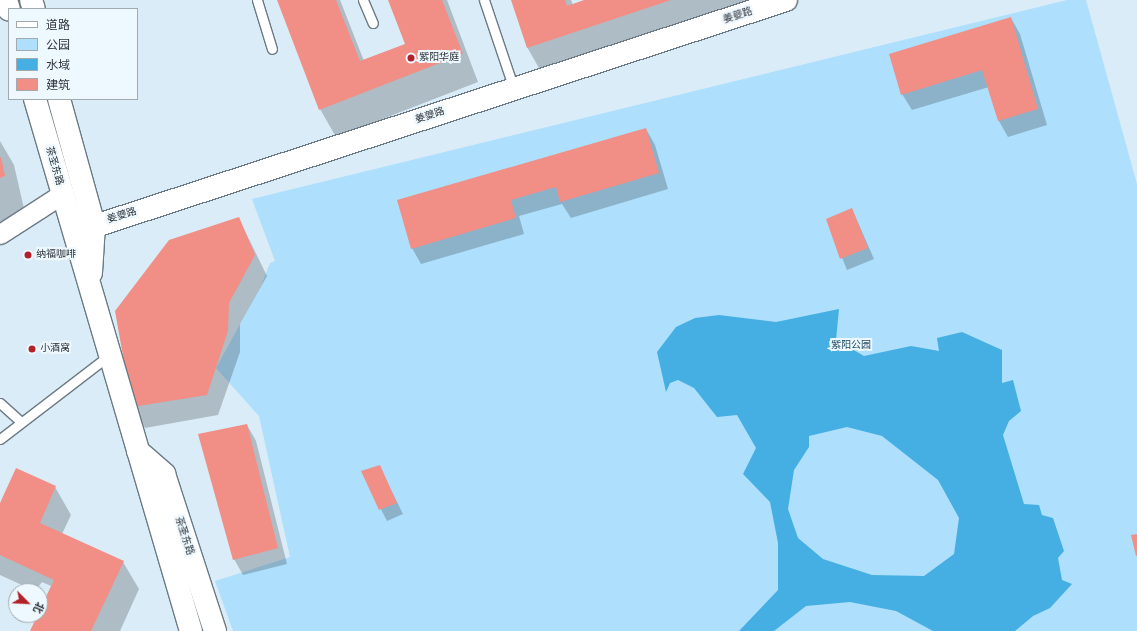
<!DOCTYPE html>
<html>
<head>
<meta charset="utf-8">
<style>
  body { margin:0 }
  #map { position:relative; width:1137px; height:631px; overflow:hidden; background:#daecf7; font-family:"Nunito Sans","Noto Sans SC",sans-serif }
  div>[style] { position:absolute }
  .green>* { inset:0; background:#aedffc }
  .water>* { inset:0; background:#45afe3 }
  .shadow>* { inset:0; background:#0003 }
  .building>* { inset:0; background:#f18e85 }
  .roads { filter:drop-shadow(1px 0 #6b7a84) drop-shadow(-1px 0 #6b7a84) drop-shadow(0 1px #6b7a84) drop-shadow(0 -1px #6b7a84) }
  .service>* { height:9px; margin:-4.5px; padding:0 4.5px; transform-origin:4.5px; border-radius:4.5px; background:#fff }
  .minor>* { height:19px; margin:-9.5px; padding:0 9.5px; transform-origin:9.5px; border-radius:9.5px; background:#fff }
  .tertiary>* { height:22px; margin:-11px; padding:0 11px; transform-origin:11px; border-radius:11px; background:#fff }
  .secondary>* { height:22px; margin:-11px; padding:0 11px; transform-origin:11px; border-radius:11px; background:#fff }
  .dots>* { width:11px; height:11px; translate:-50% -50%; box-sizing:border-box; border:2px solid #eef8ff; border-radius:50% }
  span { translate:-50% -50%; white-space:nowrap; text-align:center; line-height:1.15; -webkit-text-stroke:4px #eef8ff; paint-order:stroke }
  .street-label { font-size:10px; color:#2f3539 }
  .poi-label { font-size:10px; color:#2f3539 }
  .left { translate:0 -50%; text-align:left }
  .park-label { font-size:10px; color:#1e4a60 }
  .legend { position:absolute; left:8px; top:8px; width:130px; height:92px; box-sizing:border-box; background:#eef8ff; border:1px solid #a2aab0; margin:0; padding:5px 7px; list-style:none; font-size:12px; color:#2f3539 }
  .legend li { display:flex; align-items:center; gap:8px; height:20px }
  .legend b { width:20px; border:1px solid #a2aab0 }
  .north { position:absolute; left:8px; top:583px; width:40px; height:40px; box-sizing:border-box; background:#eef8ff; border:1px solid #a2aab0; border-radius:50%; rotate:114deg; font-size:11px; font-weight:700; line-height:16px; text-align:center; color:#2f3539 }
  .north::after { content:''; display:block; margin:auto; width:14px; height:18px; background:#b22127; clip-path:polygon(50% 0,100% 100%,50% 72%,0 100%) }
</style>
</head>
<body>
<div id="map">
  <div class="green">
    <div style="clip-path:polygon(1067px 0,1086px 0,1137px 184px,1137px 631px,233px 631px,215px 581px,290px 557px,259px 416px,216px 368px,261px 286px,270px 263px,275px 261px,252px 199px)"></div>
  </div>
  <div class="water">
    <div style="clip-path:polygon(evenodd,839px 309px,836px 340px,864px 356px,911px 346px,939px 351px,937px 338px,962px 332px,1002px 350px,1002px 383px,1013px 380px,1021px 411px,1009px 421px,1003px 435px,1024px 504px,1039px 505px,1042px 515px,1053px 518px,1064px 551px,1058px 558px,1062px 580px,1072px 584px,1050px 608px,1033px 616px,1015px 631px,933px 631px,896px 611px,850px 602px,806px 606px,774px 631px,739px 631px,778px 590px,778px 543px,770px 502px,743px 474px,756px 448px,737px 415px,717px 417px,694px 388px,678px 380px,670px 383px,666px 392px,657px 352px,676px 327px,695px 318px,719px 315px,776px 322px,839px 309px,847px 427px,882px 436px,938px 480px,959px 518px,954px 554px,924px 576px,872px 575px,823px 559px,798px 538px,788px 509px,794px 470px,809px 447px,809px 436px,847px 427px)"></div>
  </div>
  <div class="shadow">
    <div style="clip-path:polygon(278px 0,340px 0,364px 61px,407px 44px,390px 0,447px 0,478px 82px,336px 137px,320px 109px)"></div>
    <div style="clip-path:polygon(512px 0,571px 0,573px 5px,587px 0,772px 0,543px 75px,527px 47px)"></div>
    <div style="clip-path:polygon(1011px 18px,1020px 34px,1047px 125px,1008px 137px,999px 121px,989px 87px,912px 110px,902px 94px)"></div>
    <div style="clip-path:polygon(646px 129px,655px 145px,668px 189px,571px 218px,562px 204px,519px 216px,524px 234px,421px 264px,412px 248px)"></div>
    <div style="clip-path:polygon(0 141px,14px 165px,25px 213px,0 222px)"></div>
    <div style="clip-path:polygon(852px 209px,874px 259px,847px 270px,827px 220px)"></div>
    <div style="clip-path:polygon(239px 219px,267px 276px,240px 324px,240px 352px,218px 415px,145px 428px,133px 407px)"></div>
    <div style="clip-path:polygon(247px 425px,256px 441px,287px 564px,243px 575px,234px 559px)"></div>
    <div style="clip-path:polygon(362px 472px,385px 478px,403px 514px,387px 521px)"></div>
    <div style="clip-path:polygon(55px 487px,71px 515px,62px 534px,123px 562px,139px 589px,120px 631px,31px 631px,51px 586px,42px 582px,35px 591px,0 575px,0 506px)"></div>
  </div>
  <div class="building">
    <div style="clip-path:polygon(277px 0,336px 0,360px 61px,405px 44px,388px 0,442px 0,463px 54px,319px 110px)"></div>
    <div style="clip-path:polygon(511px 0,565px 0,567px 6px,584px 0,671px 0,527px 48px)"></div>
    <div style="clip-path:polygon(1011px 17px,1038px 109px,998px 121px,982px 70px,901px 95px,889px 54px)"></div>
    <div style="clip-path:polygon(646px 128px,659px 173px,560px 202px,556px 187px,511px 200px,516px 218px,411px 249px,397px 200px)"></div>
    <div style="clip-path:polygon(1px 157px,5px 176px,0 178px,0 158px)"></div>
    <div style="clip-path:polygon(852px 208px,868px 248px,840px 259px,826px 219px)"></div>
    <div style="clip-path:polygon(239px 217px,255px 255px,229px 303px,228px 331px,207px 395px,132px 407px,115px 311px,169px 240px)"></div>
    <div style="clip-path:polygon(247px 424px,278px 548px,233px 560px,198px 434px)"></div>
    <div style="clip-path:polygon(380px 465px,397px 503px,379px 510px,361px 471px)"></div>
    <div style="clip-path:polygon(16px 468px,56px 486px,40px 523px,124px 561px,91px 631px,30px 631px,54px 580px,0 555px,0 503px)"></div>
    <div style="clip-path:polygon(1137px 534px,1137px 556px,1136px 556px,1131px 535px)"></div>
  </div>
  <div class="roads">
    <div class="service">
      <div style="left:257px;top:0;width:51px;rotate:73deg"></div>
      <div style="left:363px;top:0;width:25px;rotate:67deg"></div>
      <div style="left:484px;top:0;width:94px;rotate:71.4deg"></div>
      <div style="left:0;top:403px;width:28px;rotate:42deg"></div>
      <div style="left:0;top:439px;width:136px;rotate:-37.5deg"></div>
    </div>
    <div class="minor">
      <div style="left:0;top:234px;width:74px;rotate:-32.8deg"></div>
    </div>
    <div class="tertiary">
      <div style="left:77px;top:232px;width:746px;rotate:-18.12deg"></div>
    </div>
    <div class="secondary">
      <div style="left:6px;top:0;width:10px;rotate:73deg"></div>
      <div style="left:31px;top:0;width:9px;rotate:72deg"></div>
      <div style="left:35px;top:99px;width:554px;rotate:73.66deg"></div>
      <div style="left:59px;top:99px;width:131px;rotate:74.5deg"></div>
      <div style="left:94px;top:225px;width:48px;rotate:93.6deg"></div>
      <div style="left:138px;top:451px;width:35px;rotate:41deg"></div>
      <div style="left:164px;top:474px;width:165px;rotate:72deg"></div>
    </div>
  </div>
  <div class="dots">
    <div style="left:411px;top:58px;background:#b22127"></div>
    <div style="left:28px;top:255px;background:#b22127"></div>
    <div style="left:32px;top:349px;background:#b22127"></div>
  </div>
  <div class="street-label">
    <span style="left:738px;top:16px;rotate:-18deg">姜夔路</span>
    <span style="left:430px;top:116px;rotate:-18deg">姜夔路</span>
    <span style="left:54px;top:166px;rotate:74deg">茶圣东路</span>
    <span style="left:122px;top:216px;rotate:-17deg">姜夔路</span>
    <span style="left:184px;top:536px;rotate:72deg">茶圣东路</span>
  </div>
  <div class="poi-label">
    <span class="left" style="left:419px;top:58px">紫阳华庭</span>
    <span class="left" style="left:36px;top:255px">纳福咖啡</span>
    <span class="left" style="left:40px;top:349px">小酒窝</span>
  </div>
  <div class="park-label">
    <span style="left:851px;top:346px">紫阳公园</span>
  </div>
  <ul class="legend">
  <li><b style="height:5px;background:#fff"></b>道路</li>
  <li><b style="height:11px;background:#aedffc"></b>公园</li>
  <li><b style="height:11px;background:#45afe3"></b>水域</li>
  <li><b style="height:11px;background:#f18e85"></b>建筑</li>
  </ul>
  <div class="north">北</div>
</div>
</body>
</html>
